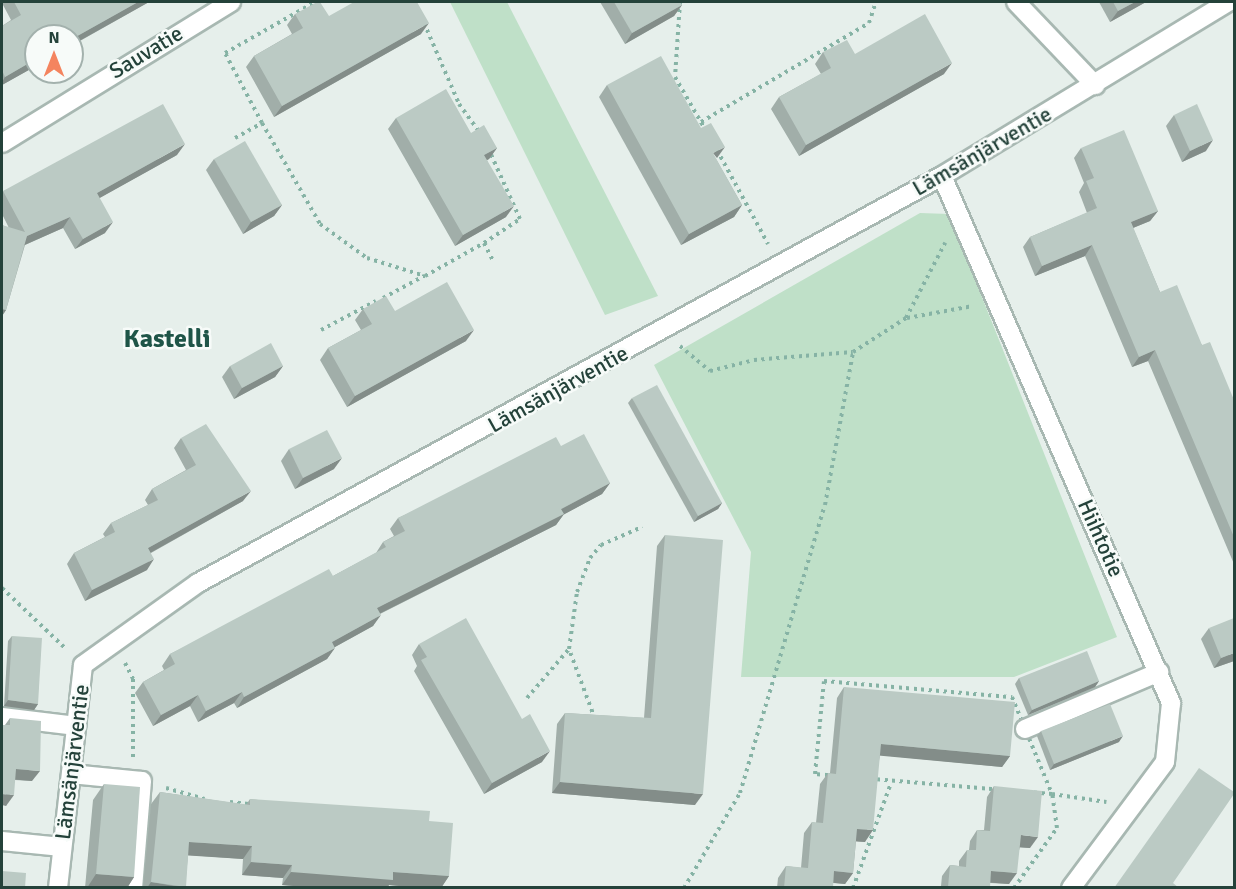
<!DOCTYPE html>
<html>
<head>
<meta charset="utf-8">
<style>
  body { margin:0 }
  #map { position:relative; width:1236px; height:889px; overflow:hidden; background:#e6efeb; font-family:Signika,sans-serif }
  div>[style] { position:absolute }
  .green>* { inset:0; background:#bfe0c8 }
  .path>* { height:4px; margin-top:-2px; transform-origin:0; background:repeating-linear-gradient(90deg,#86b3a5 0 3px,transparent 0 7.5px) }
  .roads { filter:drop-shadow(2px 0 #a8b8b2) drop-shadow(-2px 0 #a8b8b2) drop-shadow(0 2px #a8b8b2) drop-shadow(0 -2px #a8b8b2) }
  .minor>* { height:18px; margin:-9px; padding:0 9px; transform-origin:9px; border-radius:9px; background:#fff }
  .wall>* { inset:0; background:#a1aea9 }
  .shaded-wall>* { inset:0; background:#838d89 }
  .building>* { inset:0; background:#bbcac4 }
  span { translate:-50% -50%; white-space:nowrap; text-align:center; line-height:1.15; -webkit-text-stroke:5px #f7fbf9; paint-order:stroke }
  .street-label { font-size:22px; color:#24423a }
  .quarter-label { font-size:26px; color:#1f5548; font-weight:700 }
  .frame { position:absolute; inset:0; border:3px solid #24423a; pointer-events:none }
  .north { position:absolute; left:24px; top:24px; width:60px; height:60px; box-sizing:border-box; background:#f7fbf9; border:2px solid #a3b1ad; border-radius:50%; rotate:0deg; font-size:16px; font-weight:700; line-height:24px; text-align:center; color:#24423a }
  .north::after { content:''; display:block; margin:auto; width:21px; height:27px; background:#f4845f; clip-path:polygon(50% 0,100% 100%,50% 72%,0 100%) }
</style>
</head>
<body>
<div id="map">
  <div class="green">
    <div style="clip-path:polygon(450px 2px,507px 2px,658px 296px,605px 315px)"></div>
    <div style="clip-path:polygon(920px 213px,949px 214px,1117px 637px,1014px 677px,741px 677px,751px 552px,654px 365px)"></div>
  </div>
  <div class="path">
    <div style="left:680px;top:2px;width:75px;rotate:93.8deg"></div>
    <div style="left:675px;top:77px;width:62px;rotate:60.1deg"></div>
    <div style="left:424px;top:23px;width:88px;rotate:66.6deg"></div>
    <div style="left:459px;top:104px;width:36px;rotate:54deg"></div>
    <div style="left:701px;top:122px;width:195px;rotate:-30.5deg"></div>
    <div style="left:869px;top:23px;width:22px;rotate:-72deg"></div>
    <div style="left:262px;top:123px;width:79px;rotate:-117.9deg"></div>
    <div style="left:225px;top:53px;width:103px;rotate:-29.5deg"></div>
    <div style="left:235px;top:138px;width:31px;rotate:-29deg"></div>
    <div style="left:262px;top:123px;width:116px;rotate:60.1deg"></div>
    <div style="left:320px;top:224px;width:58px;rotate:35.9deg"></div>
    <div style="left:367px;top:258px;width:61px;rotate:17.2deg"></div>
    <div style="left:425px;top:276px;width:68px;rotate:-29.2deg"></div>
    <div style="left:484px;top:243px;width:20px;rotate:63deg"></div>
    <div style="left:717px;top:150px;width:107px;rotate:61.5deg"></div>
    <div style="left:484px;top:243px;width:43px;rotate:-33.7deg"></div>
    <div style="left:520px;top:219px;width:76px;rotate:-114.2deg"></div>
    <div style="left:383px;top:298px;width:47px;rotate:-28.2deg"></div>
    <div style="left:907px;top:318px;width:67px;rotate:-10.3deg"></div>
    <div style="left:321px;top:330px;width:62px;rotate:-27.8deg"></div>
    <div style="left:680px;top:346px;width:39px;rotate:40deg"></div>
    <div style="left:710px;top:371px;width:45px;rotate:-14deg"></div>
    <div style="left:754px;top:360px;width:99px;rotate:-4.6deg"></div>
    <div style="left:2px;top:588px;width:87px;rotate:43.6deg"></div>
    <div style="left:125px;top:663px;width:18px;rotate:63deg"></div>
    <div style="left:133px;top:679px;width:79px;rotate:90deg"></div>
    <div style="left:824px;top:681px;width:189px;rotate:4.9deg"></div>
    <div style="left:1012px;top:697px;width:105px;rotate:67.6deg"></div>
    <div style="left:1052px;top:794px;width:238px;rotate:-175.2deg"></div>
    <div style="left:815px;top:774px;width:93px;rotate:-84.5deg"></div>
    <div style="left:527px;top:698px;width:65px;rotate:-49.4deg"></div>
    <div style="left:595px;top:719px;width:75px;rotate:-110.4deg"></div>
    <div style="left:569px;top:649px;width:58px;rotate:-82deg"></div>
    <div style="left:577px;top:592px;width:36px;rotate:-69deg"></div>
    <div style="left:590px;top:558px;width:17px;rotate:-50deg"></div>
    <div style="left:601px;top:545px;width:45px;rotate:-23.7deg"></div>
    <div style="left:166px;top:788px;width:40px;rotate:16deg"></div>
    <div style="left:230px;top:802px;width:19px;rotate:6deg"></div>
    <div style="left:684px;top:888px;width:110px;rotate:-59.5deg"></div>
    <div style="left:740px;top:793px;width:300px;rotate:-73.6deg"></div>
    <div style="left:825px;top:505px;width:156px;rotate:-79.6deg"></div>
    <div style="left:853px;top:352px;width:63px;rotate:-32.7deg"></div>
    <div style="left:906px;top:318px;width:85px;rotate:-62.5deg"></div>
    <div style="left:853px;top:888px;width:112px;rotate:-70.1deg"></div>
    <div style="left:1014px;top:888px;width:74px;rotate:-54.4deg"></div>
    <div style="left:1057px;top:828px;width:34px;rotate:-98deg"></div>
    <div style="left:1052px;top:794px;width:55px;rotate:8.4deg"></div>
  </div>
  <div class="roads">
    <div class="minor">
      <div style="left:1016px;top:2px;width:115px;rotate:46.4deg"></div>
      <div style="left:2px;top:143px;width:269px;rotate:-31.6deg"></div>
      <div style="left:942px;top:176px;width:575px;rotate:66.51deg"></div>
      <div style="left:1171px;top:703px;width:59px;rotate:95.8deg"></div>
      <div style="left:1165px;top:762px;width:157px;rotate:126.7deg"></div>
      <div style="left:2px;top:717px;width:75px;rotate:6.9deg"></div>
      <div style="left:1025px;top:729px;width:146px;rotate:-23deg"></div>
      <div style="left:71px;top:774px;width:71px;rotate:5.6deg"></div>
      <div style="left:142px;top:781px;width:107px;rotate:94.8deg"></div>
      <div style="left:2px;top:841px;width:60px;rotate:5.7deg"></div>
      <div style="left:58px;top:888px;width:224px;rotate:-83.6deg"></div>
      <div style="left:83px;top:665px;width:141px;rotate:-35.5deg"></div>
      <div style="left:198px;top:583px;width:848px;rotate:-28.68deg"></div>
      <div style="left:942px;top:176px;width:335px;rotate:-31.3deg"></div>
    </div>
  </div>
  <div class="wall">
    <div style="clip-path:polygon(3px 2px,149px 2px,2px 85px,2px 26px,11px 20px,2px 3px)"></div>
    <div style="clip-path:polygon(600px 2px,680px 2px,682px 5px,674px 16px,625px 44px)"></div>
    <div style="clip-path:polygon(1099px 2px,1146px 2px,1110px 22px)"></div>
    <div style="clip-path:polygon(295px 14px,329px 16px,421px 34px,274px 117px,246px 67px,254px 56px,292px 34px,287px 25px)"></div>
    <div style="clip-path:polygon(823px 52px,855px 54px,944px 74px,799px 156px,771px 109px,779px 97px,821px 74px,815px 64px)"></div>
    <div style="clip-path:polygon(607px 85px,716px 159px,742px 205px,734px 217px,681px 245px,599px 97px)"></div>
    <div style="clip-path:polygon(1174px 115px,1206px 151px,1182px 162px,1166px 126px)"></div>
    <div style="clip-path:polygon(396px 118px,471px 133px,497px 148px,489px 159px,487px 160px,506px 217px,455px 246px,388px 129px)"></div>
    <div style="clip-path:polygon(1081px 148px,1158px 211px,1150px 221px,1133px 228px,1160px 292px,1202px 345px,1234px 400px,1234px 564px,1148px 361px,1132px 367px,1085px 256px,1035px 276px,1023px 247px,1030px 237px,1087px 213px,1079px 192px,1084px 183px,1074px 158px)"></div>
    <div style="clip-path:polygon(177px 155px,99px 198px,105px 233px,75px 249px,63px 228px,25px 245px,6px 310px,2px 316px,2px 225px,9px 228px,2px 214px,2px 193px,3px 191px)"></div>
    <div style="clip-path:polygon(214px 159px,282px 205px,274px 216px,243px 234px,206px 170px)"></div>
    <div style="clip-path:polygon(363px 309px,395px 311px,466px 341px,347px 407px,320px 360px,328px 348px,361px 330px,355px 320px)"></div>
    <div style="clip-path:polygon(230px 366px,283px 366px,275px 377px,234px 399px,222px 377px)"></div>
    <div style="clip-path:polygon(632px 398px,722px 503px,718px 509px,694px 522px,628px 403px)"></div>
    <div style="clip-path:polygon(181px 438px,243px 501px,151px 553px,147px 570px,85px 601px,67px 564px,74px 553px,105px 537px,103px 534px,111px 523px,148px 505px,145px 500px,152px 489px,186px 470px,174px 448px)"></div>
    <div style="clip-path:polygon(561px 446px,610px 483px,602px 494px,564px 514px,556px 525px,380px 614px,373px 626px,335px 647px,327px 659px,237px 708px,234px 703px,198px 722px,190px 706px,153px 726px,135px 693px,143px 682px,164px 670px,162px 666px,170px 654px,333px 576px,376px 553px,383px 542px,394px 536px,390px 529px,398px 518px)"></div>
    <div style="clip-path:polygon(289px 449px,334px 469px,295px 489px,281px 461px)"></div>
    <div style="clip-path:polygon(665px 535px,695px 805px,552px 793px,557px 724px,565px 713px,644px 718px,657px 546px)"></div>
    <div style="clip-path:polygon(1209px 628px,1234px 661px,1214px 668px,1201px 639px)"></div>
    <div style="clip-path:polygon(12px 636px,38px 704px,34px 710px,4px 706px,8px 641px)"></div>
    <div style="clip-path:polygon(419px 644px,542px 762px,484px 794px,414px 671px,417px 666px,412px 655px)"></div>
    <div style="clip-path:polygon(1019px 678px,1099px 681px,1095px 687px,1028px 715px,1015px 684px)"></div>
    <div style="clip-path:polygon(844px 687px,1010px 756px,1002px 767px,880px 755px,865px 842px,856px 841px,853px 873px,845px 884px,833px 883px,833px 888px,777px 888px,778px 878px,786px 866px,801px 868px,804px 833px,812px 822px,816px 823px,820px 784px,828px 773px,830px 773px,837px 698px)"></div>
    <div style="clip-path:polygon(10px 718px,32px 781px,15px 780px,6px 806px,5px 725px)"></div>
    <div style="clip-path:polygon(1041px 731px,1119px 742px,1050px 770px,1037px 736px)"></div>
    <div style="clip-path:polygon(104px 784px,134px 877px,127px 888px,85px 888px,93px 800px)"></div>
    <div style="clip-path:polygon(994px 786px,1030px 848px,1020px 847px,1009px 884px,990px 883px,990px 888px,940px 888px,941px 886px,942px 876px,950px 865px,959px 866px,959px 861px,967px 850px,969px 850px,970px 841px,977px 830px,984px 830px,987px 797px)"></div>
    <div style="clip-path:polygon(160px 792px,246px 805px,250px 799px,429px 821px,449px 876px,441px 888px,420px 888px,389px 885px,387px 888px,317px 888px,282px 885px,283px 878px,242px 875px,243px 859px,188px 855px,185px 888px,143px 888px,151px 804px)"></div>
  </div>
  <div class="shaded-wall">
    <div style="clip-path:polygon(138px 2px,149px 2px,72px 45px,72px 39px)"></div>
    <div style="clip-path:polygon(1135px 2px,1146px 2px,1110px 22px,1118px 11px)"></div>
    <div style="clip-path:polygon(682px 5px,674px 16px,625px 44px,632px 33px)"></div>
    <div style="clip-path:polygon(429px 23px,421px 34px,274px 117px,282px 106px)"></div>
    <div style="clip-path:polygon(36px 59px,36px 66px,2px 85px,2px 82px,5px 77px)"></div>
    <div style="clip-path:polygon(952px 63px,944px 74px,799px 156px,806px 145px)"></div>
    <div style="clip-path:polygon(1213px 140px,1206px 151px,1182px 162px,1190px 151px)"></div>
    <div style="clip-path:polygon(185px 144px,177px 155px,89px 204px,97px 193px)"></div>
    <div style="clip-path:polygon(725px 147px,717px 158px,713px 153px)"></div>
    <div style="clip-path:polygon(497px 148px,489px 159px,476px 166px,484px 155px)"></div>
    <div style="clip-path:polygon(282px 205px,274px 216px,243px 234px,251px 222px)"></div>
    <div style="clip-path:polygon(742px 205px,734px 217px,681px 245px,689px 234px)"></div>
    <div style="clip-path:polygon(514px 206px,506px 217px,455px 246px,463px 235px)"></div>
    <div style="clip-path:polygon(1158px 211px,1150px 221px,1123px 232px,1131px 222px)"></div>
    <div style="clip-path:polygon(70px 217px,63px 228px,20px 247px,27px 236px)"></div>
    <div style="clip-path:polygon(113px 222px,105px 233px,75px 249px,83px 239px)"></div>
    <div style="clip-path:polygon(1092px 245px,1085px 256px,1035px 276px,1042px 266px)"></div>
    <div style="clip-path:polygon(2px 309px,6px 310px,2px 316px)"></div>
    <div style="clip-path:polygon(474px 330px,466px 341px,347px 407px,355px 396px)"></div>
    <div style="clip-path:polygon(1155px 350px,1148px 361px,1132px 367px,1139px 357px)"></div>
    <div style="clip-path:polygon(283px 366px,275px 377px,234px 399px,242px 388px)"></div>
    <div style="clip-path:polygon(342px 458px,334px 469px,295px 489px,303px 478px)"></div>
    <div style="clip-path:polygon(610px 483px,602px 494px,563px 515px,564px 514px,556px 525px,369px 619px,377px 608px)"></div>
    <div style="clip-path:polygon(251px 491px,243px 501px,141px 558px,148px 548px)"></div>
    <div style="clip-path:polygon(722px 503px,718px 509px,694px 522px,698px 516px)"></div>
    <div style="clip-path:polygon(154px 559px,147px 570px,85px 601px,92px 590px)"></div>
    <div style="clip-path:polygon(381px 615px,373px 626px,324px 653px,332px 642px)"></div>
    <div style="clip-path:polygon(335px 648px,327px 659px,237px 708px,244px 697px)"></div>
    <div style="clip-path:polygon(1234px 653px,1234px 661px,1214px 668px,1221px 658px)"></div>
    <div style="clip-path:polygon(1099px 681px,1095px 687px,1028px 715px,1032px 710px)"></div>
    <div style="clip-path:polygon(242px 692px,234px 703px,198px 722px,206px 711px)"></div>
    <div style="clip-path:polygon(198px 695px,190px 706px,153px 726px,161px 715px)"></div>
    <div style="clip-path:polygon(8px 700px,38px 704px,34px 710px,4px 706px)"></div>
    <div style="clip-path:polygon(1123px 736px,1119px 742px,1050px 770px,1054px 764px)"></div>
    <div style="clip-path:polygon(881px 744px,1010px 756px,1002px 767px,873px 755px)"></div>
    <div style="clip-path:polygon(550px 751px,542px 762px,484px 794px,492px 783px)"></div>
    <div style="clip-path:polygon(16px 769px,40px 771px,32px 781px,8px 779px)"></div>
    <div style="clip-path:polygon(560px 782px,703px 794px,695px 805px,552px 793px)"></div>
    <div style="clip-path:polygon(2px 794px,14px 795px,6px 806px,2px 805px)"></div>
    <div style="clip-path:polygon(857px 829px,873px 830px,865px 842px,849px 841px)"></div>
    <div style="clip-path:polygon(1021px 835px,1038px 837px,1030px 848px,1013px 847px)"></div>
    <div style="clip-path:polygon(189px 842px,252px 846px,243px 859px,181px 855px)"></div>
    <div style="clip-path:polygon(251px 862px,292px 865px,283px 878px,242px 875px)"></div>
    <div style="clip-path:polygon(834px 871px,853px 873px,845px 884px,826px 882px)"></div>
    <div style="clip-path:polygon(991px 871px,1017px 873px,1009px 884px,983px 882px)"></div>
    <div style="clip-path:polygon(291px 872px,393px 872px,449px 876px,441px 888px,420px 888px,389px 885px,387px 888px,317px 888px,282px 885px)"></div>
    <div style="clip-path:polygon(96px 874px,134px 877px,127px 888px,87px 888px)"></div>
    <div style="clip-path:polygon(151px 882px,185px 888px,147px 888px)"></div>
  </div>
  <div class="building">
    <div style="clip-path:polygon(14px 2px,138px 2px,72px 39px,72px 36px,36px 36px,36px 59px,5px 77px,2px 70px,2px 26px,21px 15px)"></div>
    <div style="clip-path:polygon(317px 2px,320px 2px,329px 16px,354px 2px,417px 2px,429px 23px,282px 106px,254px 56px,303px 28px,295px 14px)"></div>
    <div style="clip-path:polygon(614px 2px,680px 2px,682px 5px,632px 33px)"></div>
    <div style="clip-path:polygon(1113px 2px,1135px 2px,1118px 11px)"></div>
    <div style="clip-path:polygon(925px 14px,952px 63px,806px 145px,779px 97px,831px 68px,823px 52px,847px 40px,855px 54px)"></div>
    <div style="clip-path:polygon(661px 56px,701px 128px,711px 123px,725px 147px,713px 153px,742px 205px,689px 234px,607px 85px)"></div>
    <div style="clip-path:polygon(446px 89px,471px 133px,484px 125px,497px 148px,484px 155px,514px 206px,463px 235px,396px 118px)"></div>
    <div style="clip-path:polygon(163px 104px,185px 144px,97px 193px,113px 222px,83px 239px,70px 217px,27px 236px,6px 310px,2px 309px,2px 225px,25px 232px,3px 191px)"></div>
    <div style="clip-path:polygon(1197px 104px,1213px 140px,1190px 151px,1174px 115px)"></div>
    <div style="clip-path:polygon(1124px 130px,1158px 211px,1131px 222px,1160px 292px,1177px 285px,1202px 345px,1210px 342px,1234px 400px,1234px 537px,1155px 350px,1139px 357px,1092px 245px,1042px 266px,1030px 237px,1097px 208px,1086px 181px,1094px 178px,1081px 148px)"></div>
    <div style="clip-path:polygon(245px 141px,282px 205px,251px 222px,214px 159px)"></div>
    <div style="clip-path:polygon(447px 282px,474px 330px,355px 396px,328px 348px,372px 324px,363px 309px,386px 296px,395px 311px)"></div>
    <div style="clip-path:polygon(271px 343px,283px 366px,242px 388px,230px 366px)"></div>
    <div style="clip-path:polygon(657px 385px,722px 503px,698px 516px,632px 398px)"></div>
    <div style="clip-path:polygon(206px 424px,251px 491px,148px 548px,154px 559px,92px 590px,74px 553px,115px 532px,111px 523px,158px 500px,152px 489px,196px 465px,181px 438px)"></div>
    <div style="clip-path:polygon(327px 430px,342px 458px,303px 478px,289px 449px)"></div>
    <div style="clip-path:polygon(584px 434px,610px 483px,561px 509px,564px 514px,377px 608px,381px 615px,332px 642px,335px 648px,244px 697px,242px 692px,206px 711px,198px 695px,161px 715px,143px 682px,175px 664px,170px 654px,220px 627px,329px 569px,333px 576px,386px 547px,383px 542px,405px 531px,398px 518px,556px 437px,561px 446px)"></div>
    <div style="clip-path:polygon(665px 535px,723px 540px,703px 794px,560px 782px,565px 713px,651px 718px)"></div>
    <div style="clip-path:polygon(466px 618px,522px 719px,530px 714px,550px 751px,492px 783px,421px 660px,427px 657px,419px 644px)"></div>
    <div style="clip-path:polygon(1234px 618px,1234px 653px,1221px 658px,1209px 628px)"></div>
    <div style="clip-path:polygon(12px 636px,42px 638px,38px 704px,8px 700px)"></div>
    <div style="clip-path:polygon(1087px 651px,1099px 681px,1032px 710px,1019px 678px)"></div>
    <div style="clip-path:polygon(844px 687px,1015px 702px,1010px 756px,881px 744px,873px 830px,857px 829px,853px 873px,834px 871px,833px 888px,784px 888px,786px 866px,808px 868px,812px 822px,823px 823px,828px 773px,836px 774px)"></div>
    <div style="clip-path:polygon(1110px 704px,1123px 736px,1054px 764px,1041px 731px)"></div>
    <div style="clip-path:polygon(10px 718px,41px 721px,40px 771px,16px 769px,14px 795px,2px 794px,2px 725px,10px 725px)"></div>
    <div style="clip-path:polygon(1199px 768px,1234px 792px,1234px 794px,1173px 883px,1179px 888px,1114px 888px)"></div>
    <div style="clip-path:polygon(104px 784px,140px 787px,134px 877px,96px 874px)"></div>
    <div style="clip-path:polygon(994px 786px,1042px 791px,1038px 837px,1021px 835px,1017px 873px,991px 871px,990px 888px,940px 888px,941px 886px,948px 887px,950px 865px,966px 867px,967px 850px,976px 850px,977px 830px,990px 831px)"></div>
    <div style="clip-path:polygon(160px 792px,250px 805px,250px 799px,430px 811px,429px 821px,453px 823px,449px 876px,393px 872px,393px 880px,291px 872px,292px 865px,251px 862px,252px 846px,189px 842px,186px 887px,151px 882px)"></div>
    <div style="clip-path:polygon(2px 871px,26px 873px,25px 888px,2px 888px)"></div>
  </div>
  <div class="street-label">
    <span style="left:146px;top:52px;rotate:-31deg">Sauvatie</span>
    <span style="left:982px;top:151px;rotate:-30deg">Lämsänjärventie</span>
    <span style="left:558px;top:389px;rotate:-29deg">Lämsänjärventie</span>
    <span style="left:1101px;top:538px;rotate:66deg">Hiihtotie</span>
    <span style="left:72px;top:762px;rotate:-83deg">Lämsänjärventie</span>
  </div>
  <div class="quarter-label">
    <span style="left:167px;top:340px">Kastelli</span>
  </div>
  <div class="frame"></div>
  <div class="north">N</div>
</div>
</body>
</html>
